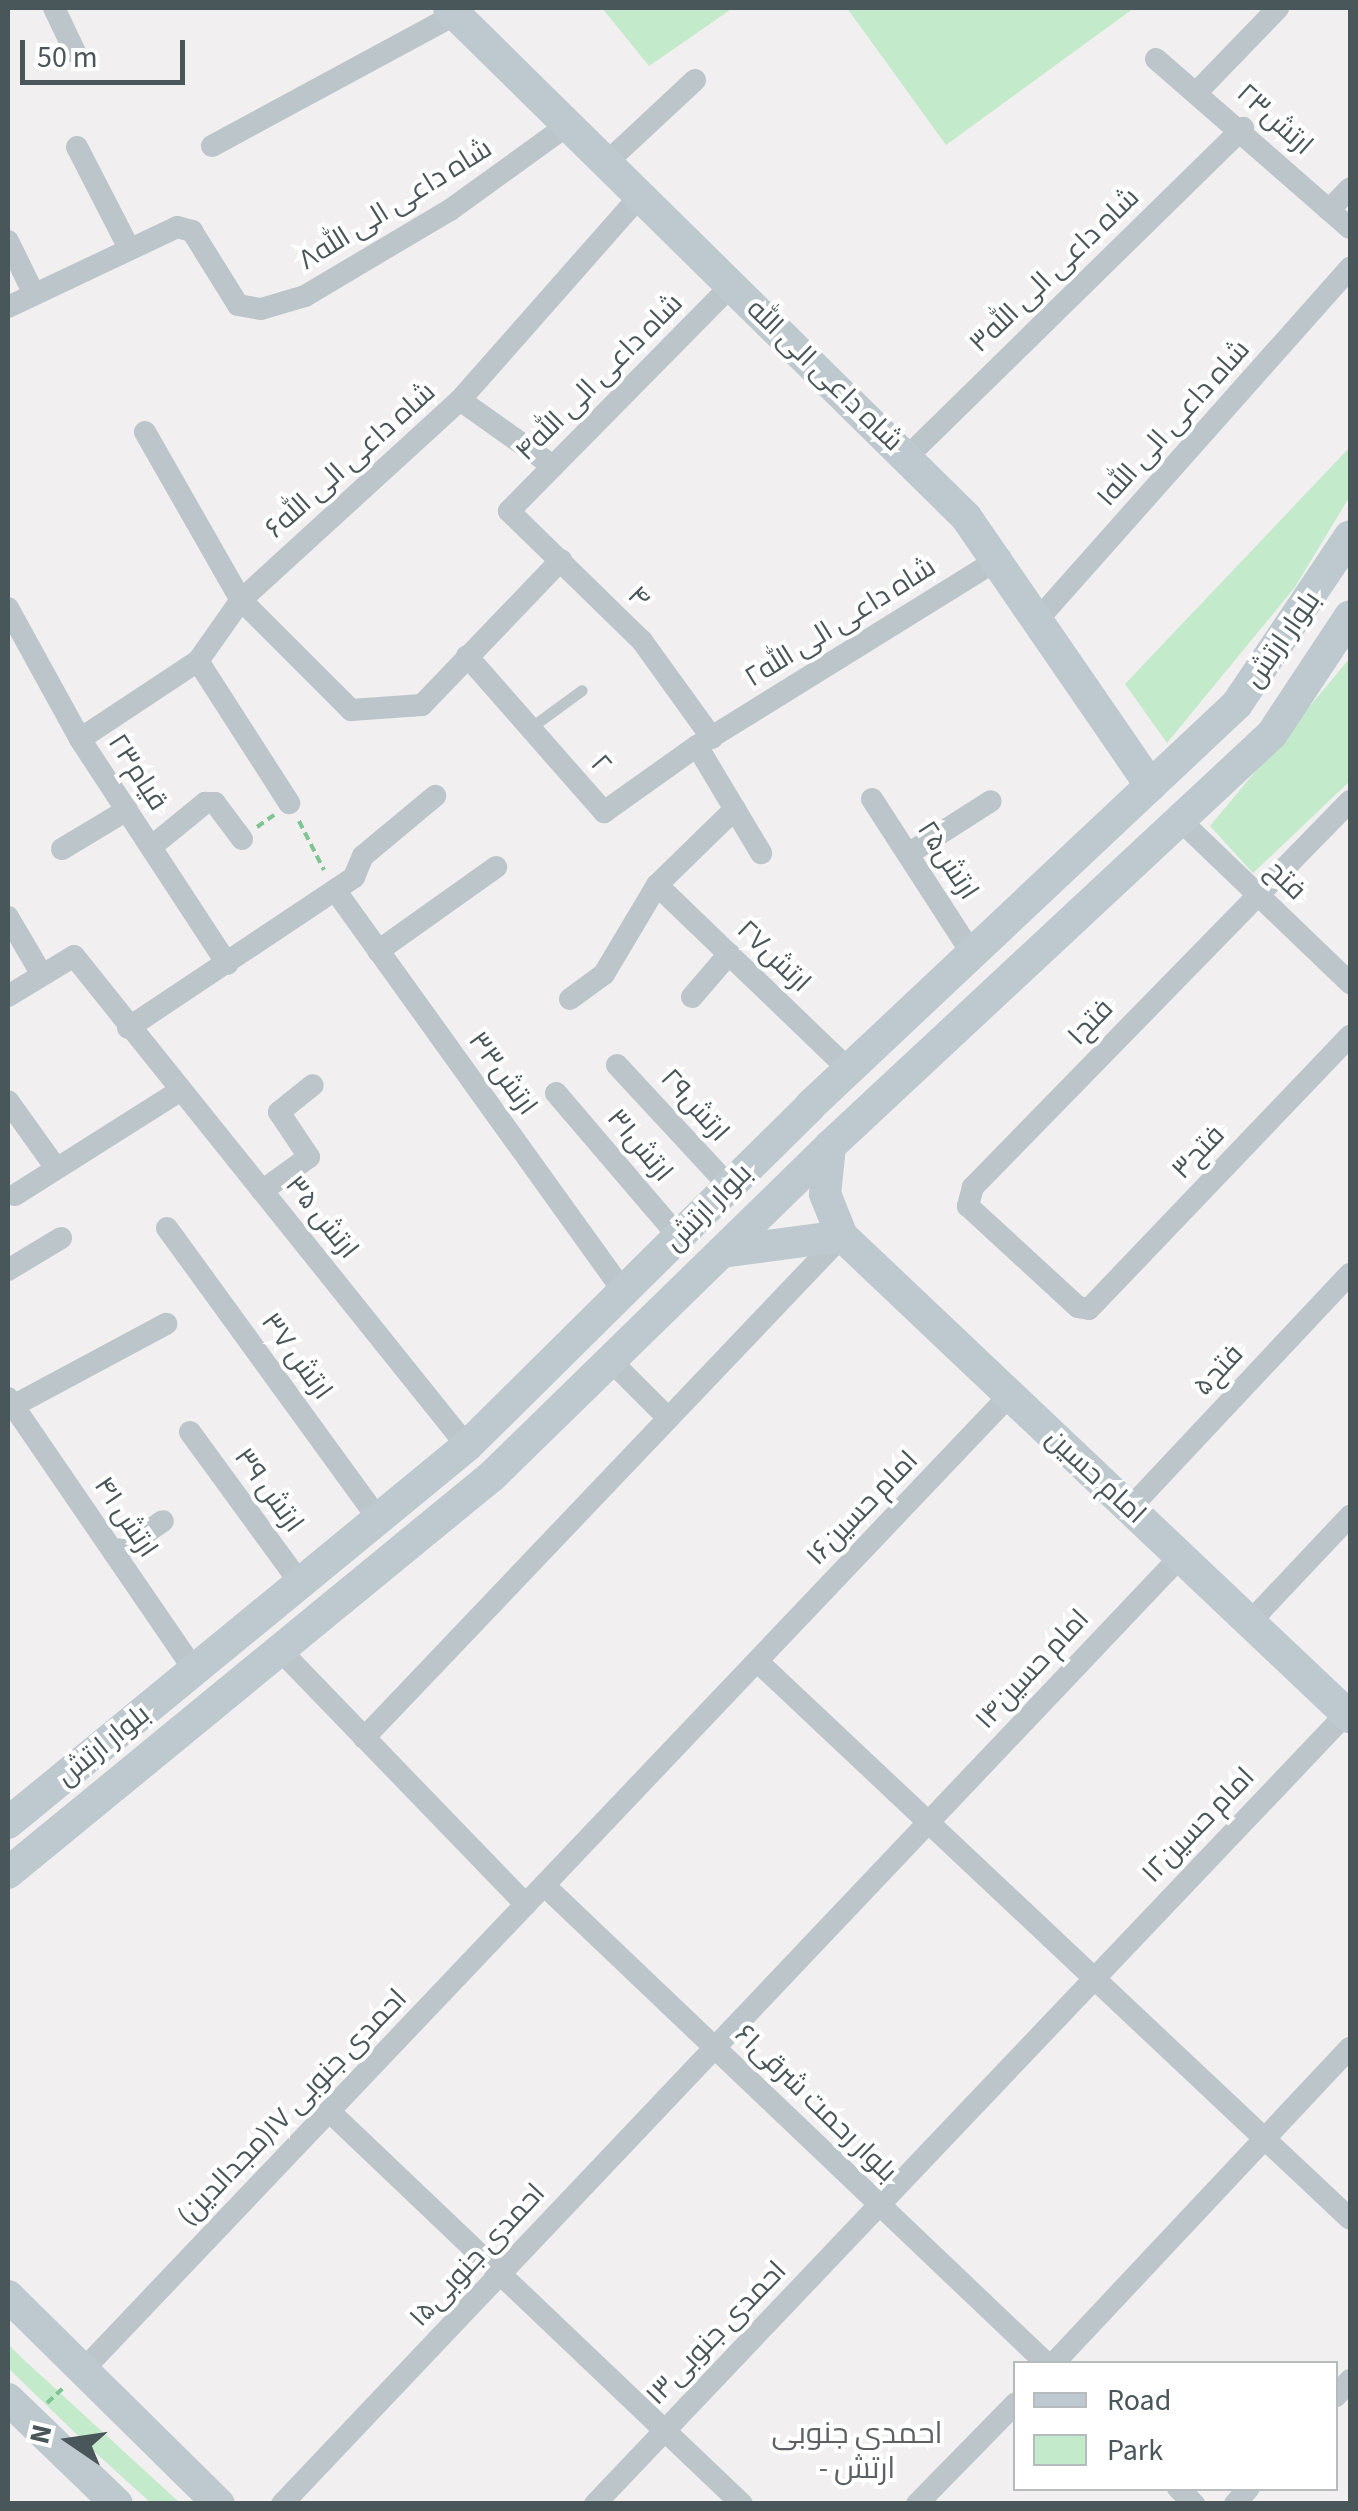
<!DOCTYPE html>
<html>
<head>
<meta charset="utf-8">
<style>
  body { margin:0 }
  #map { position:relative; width:1358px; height:2511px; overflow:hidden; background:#f1eff0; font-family:"Source Sans 3",Cairo,sans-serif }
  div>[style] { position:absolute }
  .green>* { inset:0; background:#c3eaca }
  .path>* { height:4px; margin-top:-2px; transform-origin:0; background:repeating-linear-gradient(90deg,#7fc493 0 8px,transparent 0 13px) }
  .lane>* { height:11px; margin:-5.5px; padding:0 5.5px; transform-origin:5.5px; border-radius:5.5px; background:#bcc6ca }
  .street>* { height:22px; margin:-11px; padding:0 11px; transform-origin:11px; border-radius:11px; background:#bcc6ca }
  .secondary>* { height:32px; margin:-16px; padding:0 16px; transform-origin:16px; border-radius:16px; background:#bdc9cf }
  span { translate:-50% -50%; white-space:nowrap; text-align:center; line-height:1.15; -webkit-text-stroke:8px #fff; paint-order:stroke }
  .street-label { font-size:28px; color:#49565a }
  .neighbourhood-label { font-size:30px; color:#5d6163 }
  .frame { position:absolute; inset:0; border:10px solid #49565a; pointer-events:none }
  .legend { position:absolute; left:1013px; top:2361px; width:325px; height:130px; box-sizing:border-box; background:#fff; border:2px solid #b6bbbd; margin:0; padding:12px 18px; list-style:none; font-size:30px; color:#49565a }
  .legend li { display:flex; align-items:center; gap:20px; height:50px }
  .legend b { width:50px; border:2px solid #b6bbbd }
  .north { position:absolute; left:20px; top:2391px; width:100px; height:100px; -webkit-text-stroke:8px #fff; paint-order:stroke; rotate:283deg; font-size:28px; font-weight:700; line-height:40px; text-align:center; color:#49565a }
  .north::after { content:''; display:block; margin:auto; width:35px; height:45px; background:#49565a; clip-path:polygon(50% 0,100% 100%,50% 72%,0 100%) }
  .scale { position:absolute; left:20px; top:40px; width:165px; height:45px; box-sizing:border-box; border:5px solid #49565a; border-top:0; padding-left:12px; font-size:30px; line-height:35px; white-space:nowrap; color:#49565a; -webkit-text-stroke:8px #fff; paint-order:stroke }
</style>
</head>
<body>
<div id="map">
  <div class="green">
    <div style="clip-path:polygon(602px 8px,733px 8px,649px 66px)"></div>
    <div style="clip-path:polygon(847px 8px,1134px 8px,946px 145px)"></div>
    <div style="clip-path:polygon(1350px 447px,1350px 496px,1295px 587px,1167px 743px,1125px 684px)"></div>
    <div style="clip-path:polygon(1350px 658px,1350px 781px,1253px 873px,1210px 826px)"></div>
    <div style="clip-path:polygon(8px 2344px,23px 2359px,180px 2503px,151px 2503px,97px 2454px,8px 2368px)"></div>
  </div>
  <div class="path">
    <div style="left:299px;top:821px;width:55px;rotate:63deg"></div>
    <div style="left:257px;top:827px;width:21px;rotate:-35deg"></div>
    <div style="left:47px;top:2403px;width:21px;rotate:-43deg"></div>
  </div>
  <div class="lane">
    <div style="left:530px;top:728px;width:64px;rotate:-36.2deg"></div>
  </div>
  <div class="street">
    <div style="left:54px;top:8px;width:49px;rotate:64.5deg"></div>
    <div style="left:1156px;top:59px;width:257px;rotate:41.1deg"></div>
    <div style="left:1197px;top:92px;width:117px;rotate:-46deg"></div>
    <div style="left:212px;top:146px;width:277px;rotate:-28.4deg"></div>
    <div style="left:77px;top:147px;width:114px;rotate:62.8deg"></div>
    <div style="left:605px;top:164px;width:123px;rotate:-43deg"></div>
    <div style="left:1329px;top:210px;width:30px;rotate:-46deg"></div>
    <div style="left:8px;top:241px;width:59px;rotate:63.9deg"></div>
    <div style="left:8px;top:307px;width:187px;rotate:-25.3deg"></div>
    <div style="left:177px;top:227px;width:16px;rotate:15deg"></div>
    <div style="left:192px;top:231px;width:87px;rotate:58.1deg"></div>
    <div style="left:238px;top:305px;width:23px;rotate:10deg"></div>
    <div style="left:261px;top:309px;width:46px;rotate:-16.5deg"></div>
    <div style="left:305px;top:296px;width:169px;rotate:-30.7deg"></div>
    <div style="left:450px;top:210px;width:142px;rotate:-35.8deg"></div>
    <div style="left:460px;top:400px;width:114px;rotate:35.4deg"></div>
    <div style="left:145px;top:432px;width:193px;rotate:60.3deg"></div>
    <div style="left:241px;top:600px;width:156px;rotate:45deg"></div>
    <div style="left:351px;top:710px;width:71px;rotate:-4deg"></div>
    <div style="left:422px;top:705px;width:201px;rotate:-46.2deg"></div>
    <div style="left:908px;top:456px;width:469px;rotate:-44.4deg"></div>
    <div style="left:8px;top:608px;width:149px;rotate:61.2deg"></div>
    <div style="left:80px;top:739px;width:269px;rotate:56.8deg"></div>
    <div style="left:1040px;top:617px;width:467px;rotate:-48.4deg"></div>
    <div style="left:467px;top:656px;width:208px;rotate:48.7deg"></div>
    <div style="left:604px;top:812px;width:114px;rotate:-35.4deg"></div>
    <div style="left:697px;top:746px;width:357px;rotate:-31.8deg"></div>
    <div style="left:198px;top:661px;width:169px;rotate:57.3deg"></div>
    <div style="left:712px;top:738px;width:120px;rotate:-125.8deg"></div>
    <div style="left:642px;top:641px;width:186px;rotate:-135.7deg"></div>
    <div style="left:509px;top:511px;width:317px;rotate:-45.4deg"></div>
    <div style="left:80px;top:739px;width:141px;rotate:-33.5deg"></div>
    <div style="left:198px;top:661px;width:75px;rotate:-54.8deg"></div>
    <div style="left:241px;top:600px;width:297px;rotate:-42.4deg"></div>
    <div style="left:460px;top:400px;width:269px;rotate:-48.6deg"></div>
    <div style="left:697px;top:746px;width:125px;rotate:59.1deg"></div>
    <div style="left:872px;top:799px;width:186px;rotate:57.1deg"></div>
    <div style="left:1350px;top:801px;width:540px;rotate:134.32deg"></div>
    <div style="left:973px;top:1187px;width:20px;rotate:105deg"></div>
    <div style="left:968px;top:1206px;width:149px;rotate:42.6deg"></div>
    <div style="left:1078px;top:1307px;width:11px;rotate:10deg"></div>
    <div style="left:1089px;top:1309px;width:378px;rotate:-46.3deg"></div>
    <div style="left:1180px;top:820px;width:236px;rotate:43.8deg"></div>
    <div style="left:151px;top:847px;width:70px;rotate:-39.2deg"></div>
    <div style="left:205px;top:803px;width:10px"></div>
    <div style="left:215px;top:803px;width:45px;rotate:53.1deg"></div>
    <div style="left:62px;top:849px;width:76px;rotate:-31deg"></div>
    <div style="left:908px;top:854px;width:98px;rotate:-32.6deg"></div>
    <div style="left:657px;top:885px;width:267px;rotate:43.9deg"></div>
    <div style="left:335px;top:890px;width:494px;rotate:54.3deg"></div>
    <div style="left:8px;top:917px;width:67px;rotate:59.6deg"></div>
    <div style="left:378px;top:951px;width:145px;rotate:-35.4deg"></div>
    <div style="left:8px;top:996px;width:77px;rotate:-31.2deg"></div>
    <div style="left:74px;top:956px;width:628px;rotate:51.27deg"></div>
    <div style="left:692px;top:997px;width:57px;rotate:-49.3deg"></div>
    <div style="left:570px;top:999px;width:42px;rotate:-36.3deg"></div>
    <div style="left:604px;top:974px;width:104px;rotate:-59.2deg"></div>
    <div style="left:657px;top:885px;width:109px;rotate:-44.3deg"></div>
    <div style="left:128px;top:1028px;width:272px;rotate:-33.7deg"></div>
    <div style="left:354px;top:877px;width:23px;rotate:-67deg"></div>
    <div style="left:363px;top:856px;width:94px;rotate:-39.8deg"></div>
    <div style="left:617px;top:1065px;width:165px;rotate:47.2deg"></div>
    <div style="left:556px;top:1093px;width:188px;rotate:49.5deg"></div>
    <div style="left:8px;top:1101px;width:82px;rotate:54.4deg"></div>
    <div style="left:262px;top:1191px;width:58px;rotate:-35.9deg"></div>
    <div style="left:309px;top:1157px;width:54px;rotate:-123.7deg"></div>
    <div style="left:279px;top:1112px;width:43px;rotate:-38.5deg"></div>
    <div style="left:15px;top:1195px;width:196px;rotate:-32.3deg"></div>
    <div style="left:167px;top:1228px;width:359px;rotate:54deg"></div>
    <div style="left:8px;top:1270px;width:62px;rotate:-31.1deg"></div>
    <div style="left:611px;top:1361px;width:81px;rotate:45deg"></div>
    <div style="left:8px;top:1398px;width:330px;rotate:55.6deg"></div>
    <div style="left:13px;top:1406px;width:174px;rotate:-28.2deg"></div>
    <div style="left:190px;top:1432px;width:187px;rotate:53.9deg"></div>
    <div style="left:1130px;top:1508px;width:321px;rotate:-46.8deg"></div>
    <div style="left:115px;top:1554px;width:58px;rotate:-34.5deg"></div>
    <div style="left:1250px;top:1622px;width:146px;rotate:-46.7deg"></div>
    <div style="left:280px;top:1650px;width:354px;rotate:46deg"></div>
    <div style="left:757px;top:1661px;width:814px;rotate:43.26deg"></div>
    <div style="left:364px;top:1738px;width:693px;rotate:-46.4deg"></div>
    <div style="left:544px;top:1885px;width:695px;rotate:43.6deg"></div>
    <div style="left:329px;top:2111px;width:570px;rotate:43.58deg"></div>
    <div style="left:1053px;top:2364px;width:434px;rotate:-46.8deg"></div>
    <div style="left:83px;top:2370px;width:1345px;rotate:-46.45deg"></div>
    <div style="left:1336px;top:2396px;width:21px;rotate:-49deg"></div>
    <div style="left:1178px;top:2488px;width:23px;rotate:45deg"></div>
    <div style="left:282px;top:2504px;width:1306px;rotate:-46.52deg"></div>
    <div style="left:595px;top:2504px;width:1091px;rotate:-46.45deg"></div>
    <div style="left:917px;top:2504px;width:141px;rotate:-45.6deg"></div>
    <div style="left:1235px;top:2504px;width:21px;rotate:-49deg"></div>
  </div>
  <div class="secondary">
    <div style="left:449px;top:8px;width:726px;rotate:44.55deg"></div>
    <div style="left:966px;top:517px;width:326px;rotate:55.5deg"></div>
    <div style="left:830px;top:1146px;width:48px;rotate:95.9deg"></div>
    <div style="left:825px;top:1194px;width:45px;rotate:68deg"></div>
    <div style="left:842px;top:1236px;width:700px;rotate:43.44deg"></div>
    <div style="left:722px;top:1252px;width:121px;rotate:-7.6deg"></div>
    <div style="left:8px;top:1823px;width:594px;rotate:-39.4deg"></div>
    <div style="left:467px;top:1446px;width:483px;rotate:-44.7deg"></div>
    <div style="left:810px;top:1106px;width:586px;rotate:-43.27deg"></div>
    <div style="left:1237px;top:704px;width:202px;rotate:-56.1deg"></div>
    <div style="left:8px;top:1873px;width:627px;rotate:-39.37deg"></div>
    <div style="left:493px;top:1475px;width:471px;rotate:-44.3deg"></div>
    <div style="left:830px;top:1146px;width:604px;rotate:-42.99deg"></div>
    <div style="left:1272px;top:734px;width:141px;rotate:-56.5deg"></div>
    <div style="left:8px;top:2296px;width:296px;rotate:44.6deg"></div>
    <div style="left:8px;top:2399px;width:151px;rotate:43.9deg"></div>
  </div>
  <div class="street-label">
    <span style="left:1275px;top:119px;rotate:42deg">ارتش۲۳</span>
    <span style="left:395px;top:204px;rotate:-32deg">شاه داعی الی الله۸</span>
    <span style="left:1054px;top:270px;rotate:-44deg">شاه داعی الی الله۳</span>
    <span style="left:825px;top:375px;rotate:44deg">شاه داعی الی الله</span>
    <span style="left:599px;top:377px;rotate:-45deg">شاه داعی الی الله۴</span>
    <span style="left:1173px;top:423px;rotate:-48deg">شاه داعی الی الله۱</span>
    <span style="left:350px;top:460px;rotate:-42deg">شاه داعی الی الله۶</span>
    <span style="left:639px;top:597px;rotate:45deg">۴</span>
    <span style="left:840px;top:622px;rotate:-32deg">شاه داعی الی الله۲</span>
    <span style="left:1282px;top:639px;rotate:-55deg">بلوار ارتش</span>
    <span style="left:601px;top:764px;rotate:49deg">۲</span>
    <span style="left:138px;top:772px;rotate:57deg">قیام۲۳</span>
    <span style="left:948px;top:860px;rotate:57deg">ارتش۲۵</span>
    <span style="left:1286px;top:880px;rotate:44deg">فتح</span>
    <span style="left:774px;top:956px;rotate:44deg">ارتش۲۷</span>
    <span style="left:1090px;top:1022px;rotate:-46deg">۱فتح</span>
    <span style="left:503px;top:1073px;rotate:54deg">ارتش۳۳</span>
    <span style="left:695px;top:1105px;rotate:48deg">ارتش۲۹</span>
    <span style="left:640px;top:1145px;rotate:50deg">ارتش۳۱</span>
    <span style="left:1198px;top:1152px;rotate:-46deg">۳فتح</span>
    <span style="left:708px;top:1207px;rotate:-45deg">بلوار ارتش</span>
    <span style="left:322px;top:1217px;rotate:51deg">ارتش ۳۵</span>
    <span style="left:297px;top:1356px;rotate:54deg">ارتش ۳۷</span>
    <span style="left:1218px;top:1370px;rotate:-47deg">۵فتح</span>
    <span style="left:1096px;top:1476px;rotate:43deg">امام حسین</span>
    <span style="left:269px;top:1490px;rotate:54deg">ارتش ۳۹</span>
    <span style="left:862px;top:1508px;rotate:-46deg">امام حسین۱۶</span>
    <span style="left:126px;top:1517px;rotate:56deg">ارتش ۴۱</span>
    <span style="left:1032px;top:1669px;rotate:-47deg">امام حسین۱۴</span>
    <span style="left:103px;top:1745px;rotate:-39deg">بلوار ارتش</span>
    <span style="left:1198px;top:1825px;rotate:-46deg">امام حسین۱۲</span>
    <span style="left:816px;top:2103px;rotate:44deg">بلوار رحمت شرقی۶۱</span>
    <span style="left:292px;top:2107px;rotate:-46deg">احمدی جنوبی ۱۷(مجدالدین)</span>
    <span style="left:477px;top:2255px;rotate:-47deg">احمدی جنوبی۱۵</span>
    <span style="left:716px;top:2333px;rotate:-46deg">احمدی جنوبی۱۳</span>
  </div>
  <div class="neighbourhood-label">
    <span style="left:857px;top:2451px">احمدی جنوبی<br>- ارتش</span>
  </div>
  <div class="frame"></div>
  <ul class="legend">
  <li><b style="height:12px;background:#bdc9cf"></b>Road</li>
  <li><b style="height:28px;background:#c3eaca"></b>Park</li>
  </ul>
  <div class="north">N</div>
  <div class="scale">50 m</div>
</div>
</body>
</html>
